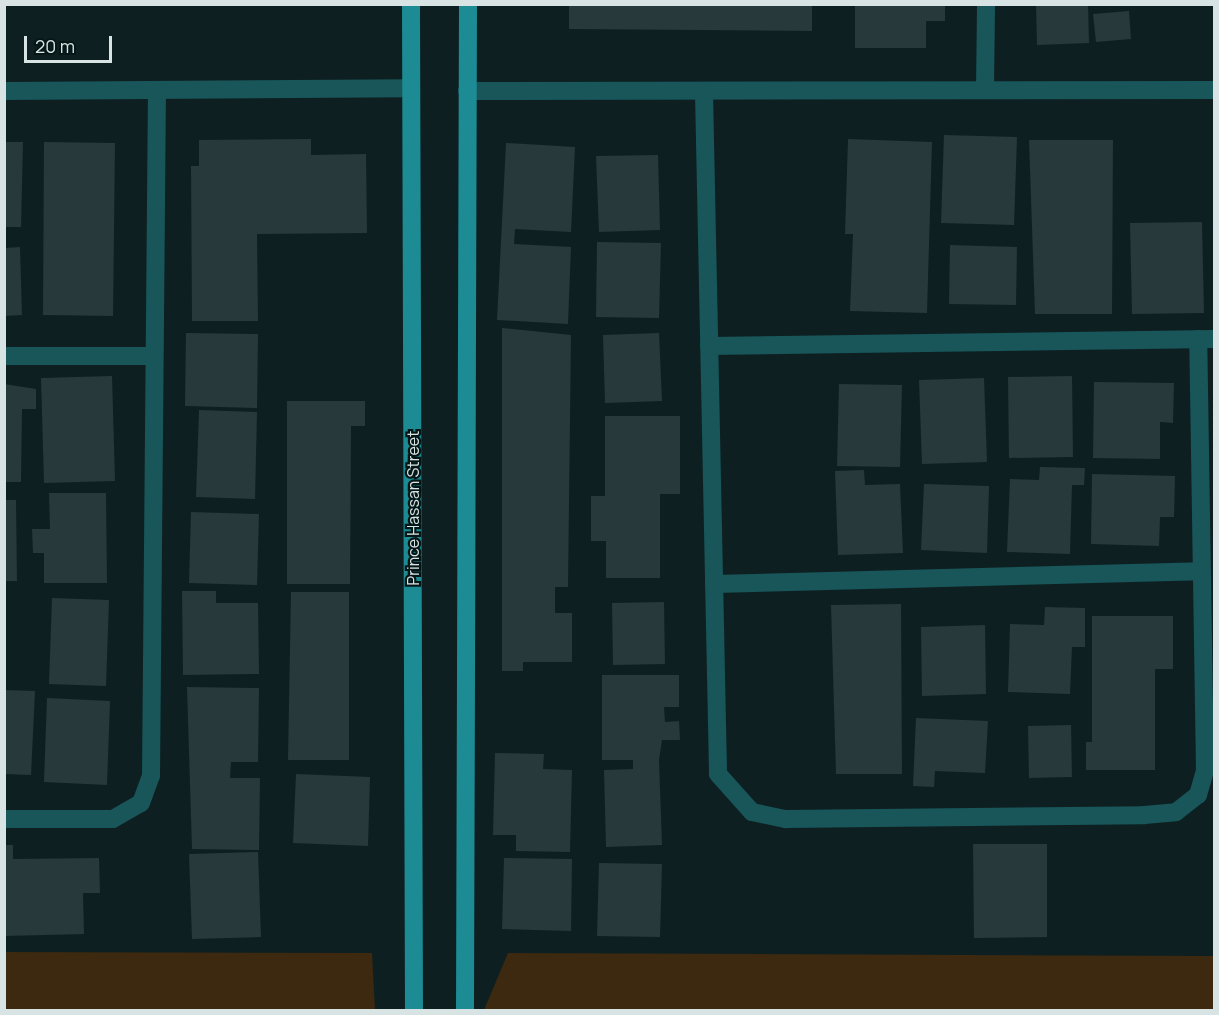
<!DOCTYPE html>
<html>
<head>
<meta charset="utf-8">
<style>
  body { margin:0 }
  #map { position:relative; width:1219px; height:1015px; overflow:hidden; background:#0e1f21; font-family:Manrope,sans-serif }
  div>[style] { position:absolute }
  .green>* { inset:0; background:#3c2910 }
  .building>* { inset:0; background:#27393b }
  .street>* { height:18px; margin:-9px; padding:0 9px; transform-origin:9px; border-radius:9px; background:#18565a }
  .primary>* { height:18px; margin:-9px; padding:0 9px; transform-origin:9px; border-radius:9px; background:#1d8b93 }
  span { translate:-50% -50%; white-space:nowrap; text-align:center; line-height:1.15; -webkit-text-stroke:4.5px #051617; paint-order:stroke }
  .street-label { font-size:16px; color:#d8e3e4 }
  .frame { position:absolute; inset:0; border:6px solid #d8e3e4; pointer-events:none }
  .scale { position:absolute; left:24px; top:36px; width:88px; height:27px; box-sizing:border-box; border:3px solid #d8e3e4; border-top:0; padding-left:8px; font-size:18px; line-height:21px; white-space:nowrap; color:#d8e3e4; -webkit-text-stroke:4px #051617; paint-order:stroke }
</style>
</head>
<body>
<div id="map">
  <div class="green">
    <div style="clip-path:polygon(5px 952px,372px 953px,375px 1010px,5px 1010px)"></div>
    <div style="clip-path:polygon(508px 953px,1214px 956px,1214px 1010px,484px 1010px)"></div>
  </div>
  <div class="building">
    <div style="clip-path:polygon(569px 4px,812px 4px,812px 31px,569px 29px)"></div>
    <div style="clip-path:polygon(855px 4px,945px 4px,945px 21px,926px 21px,926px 48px,855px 48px)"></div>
    <div style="clip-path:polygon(1036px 4px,1088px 4px,1089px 43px,1037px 45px)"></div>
    <div style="clip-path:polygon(1129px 11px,1131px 39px,1096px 42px,1093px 14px)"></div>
    <div style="clip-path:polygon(944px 135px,1017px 137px,1014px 225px,941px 223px)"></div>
    <div style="clip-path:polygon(311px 139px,311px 155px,366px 154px,367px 233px,257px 234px,258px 321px,192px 321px,191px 166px,199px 166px,199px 140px)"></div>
    <div style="clip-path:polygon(848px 139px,932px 142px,927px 313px,850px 311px,853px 234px,845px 234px)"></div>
    <div style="clip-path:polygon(1029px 140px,1113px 140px,1112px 314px,1035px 314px)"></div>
    <div style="clip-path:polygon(5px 142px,23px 142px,21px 227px,5px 227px)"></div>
    <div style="clip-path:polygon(44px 142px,115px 143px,113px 316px,43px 315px)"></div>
    <div style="clip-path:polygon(506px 143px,575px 147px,571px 232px,515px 229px,514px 244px,571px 247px,568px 324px,497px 320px)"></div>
    <div style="clip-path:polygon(658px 155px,660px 230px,599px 232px,596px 156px)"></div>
    <div style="clip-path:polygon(1202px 222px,1204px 313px,1132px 314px,1130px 223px)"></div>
    <div style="clip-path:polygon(597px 242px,661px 243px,659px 318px,596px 317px)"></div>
    <div style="clip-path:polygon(950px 245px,1017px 247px,1016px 305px,949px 304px)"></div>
    <div style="clip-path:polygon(20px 247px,22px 315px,4px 316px,4px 248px)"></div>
    <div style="clip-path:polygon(502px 328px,571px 335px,568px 587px,555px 587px,555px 613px,572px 613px,572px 662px,523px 662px,523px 671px,502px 671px)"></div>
    <div style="clip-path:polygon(186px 333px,258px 334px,257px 408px,185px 406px)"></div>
    <div style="clip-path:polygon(659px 333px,662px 401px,605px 403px,603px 335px)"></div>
    <div style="clip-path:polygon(112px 376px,115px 481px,44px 483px,41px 378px)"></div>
    <div style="clip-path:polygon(1072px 376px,1073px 457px,1009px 458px,1008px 377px)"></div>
    <div style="clip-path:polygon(984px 378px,987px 462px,922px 464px,919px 380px)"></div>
    <div style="clip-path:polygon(1094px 382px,1174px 383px,1173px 423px,1160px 422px,1160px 459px,1093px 458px)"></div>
    <div style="clip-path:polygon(4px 384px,36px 389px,36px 409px,22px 409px,21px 482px,4px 482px)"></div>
    <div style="clip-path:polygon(839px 384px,902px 385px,900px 467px,837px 466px)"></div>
    <div style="clip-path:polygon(287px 401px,365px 401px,365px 426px,351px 426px,350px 584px,287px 584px)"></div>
    <div style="clip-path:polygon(199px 410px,257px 412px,255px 499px,196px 497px)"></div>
    <div style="clip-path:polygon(605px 416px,680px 416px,680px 494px,660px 494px,660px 578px,606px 578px,606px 541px,591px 541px,591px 496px,605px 496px)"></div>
    <div style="clip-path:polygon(1040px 467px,1085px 468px,1084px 485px,1072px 485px,1070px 554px,1007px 552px,1010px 479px,1039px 480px)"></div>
    <div style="clip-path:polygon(864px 470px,865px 485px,900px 484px,903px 553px,838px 555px,835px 471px)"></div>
    <div style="clip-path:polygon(1092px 474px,1175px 476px,1174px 517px,1160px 517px,1159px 546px,1091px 544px)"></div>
    <div style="clip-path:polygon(924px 484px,989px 486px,987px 553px,921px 550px)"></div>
    <div style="clip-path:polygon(49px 493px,106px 493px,107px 583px,44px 583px,44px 553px,33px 553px,32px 529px,50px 529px)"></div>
    <div style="clip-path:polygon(4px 500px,16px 500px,17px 581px,4px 581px)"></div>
    <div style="clip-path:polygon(191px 512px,259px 514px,257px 585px,189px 583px)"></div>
    <div style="clip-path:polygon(182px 591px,216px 591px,216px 603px,258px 603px,259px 674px,183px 675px)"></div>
    <div style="clip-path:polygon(291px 592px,349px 592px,349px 760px,288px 760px)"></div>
    <div style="clip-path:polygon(52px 598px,109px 600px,106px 686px,49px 684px)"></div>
    <div style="clip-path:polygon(664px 602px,665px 664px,613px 665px,612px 603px)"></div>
    <div style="clip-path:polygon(901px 604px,902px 774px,836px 774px,831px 605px)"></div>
    <div style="clip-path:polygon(1045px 607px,1085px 608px,1085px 647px,1072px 647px,1070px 694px,1008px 692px,1010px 624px,1044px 625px)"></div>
    <div style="clip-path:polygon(1092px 616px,1173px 616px,1173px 669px,1155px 669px,1155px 770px,1086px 770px,1086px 742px,1092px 742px)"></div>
    <div style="clip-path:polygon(985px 625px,986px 694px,922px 696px,921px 627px)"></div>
    <div style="clip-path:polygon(602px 675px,679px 675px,679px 707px,664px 707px,665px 722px,679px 721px,680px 740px,662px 740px,659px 760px,662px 845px,606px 847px,604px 770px,633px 769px,633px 760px,602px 760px)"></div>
    <div style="clip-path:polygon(187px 687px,259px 688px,258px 762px,231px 762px,230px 778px,260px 778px,259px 850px,192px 849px)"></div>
    <div style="clip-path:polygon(4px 690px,35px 691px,31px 775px,4px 774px)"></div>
    <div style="clip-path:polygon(47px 698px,110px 701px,107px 785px,44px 782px)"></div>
    <div style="clip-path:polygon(916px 718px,988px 721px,985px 773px,935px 771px,934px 787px,913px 786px)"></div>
    <div style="clip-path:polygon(1071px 725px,1072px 777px,1029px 778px,1028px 726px)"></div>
    <div style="clip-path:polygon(495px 753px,544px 754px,543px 769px,572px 770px,570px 852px,516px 851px,516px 835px,493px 835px)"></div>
    <div style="clip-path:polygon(296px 774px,370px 777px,368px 846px,293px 843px)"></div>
    <div style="clip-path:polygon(973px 844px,1047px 844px,1047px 937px,974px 938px)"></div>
    <div style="clip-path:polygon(4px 845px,13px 845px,13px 859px,99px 858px,100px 893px,83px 893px,84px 934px,4px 936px)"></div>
    <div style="clip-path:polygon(258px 852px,261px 937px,192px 939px,189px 854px)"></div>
    <div style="clip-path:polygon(504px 858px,572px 859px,571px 931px,502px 929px)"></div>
    <div style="clip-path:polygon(599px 863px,662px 864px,660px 937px,597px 936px)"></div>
  </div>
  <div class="street">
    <div style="left:985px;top:89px;width:85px;rotate:-89.3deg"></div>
    <div style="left:4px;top:91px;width:407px;rotate:-0.4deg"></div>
    <div style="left:467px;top:91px;width:747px;rotate:-0.08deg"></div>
    <div style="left:704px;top:92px;width:682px;rotate:88.82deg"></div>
    <div style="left:718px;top:774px;width:51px;rotate:48.2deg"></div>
    <div style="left:752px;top:812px;width:35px;rotate:12deg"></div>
    <div style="left:786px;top:819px;width:358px;rotate:-0.6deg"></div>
    <div style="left:1144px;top:815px;width:32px;rotate:-5deg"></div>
    <div style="left:1176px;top:812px;width:28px;rotate:-38deg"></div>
    <div style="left:1198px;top:795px;width:26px;rotate:-74deg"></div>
    <div style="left:1205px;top:770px;width:431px;rotate:-90.9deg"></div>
    <div style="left:709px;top:346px;width:505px;rotate:-0.79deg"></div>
    <div style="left:4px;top:356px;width:149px"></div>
    <div style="left:714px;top:584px;width:486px;rotate:-1.5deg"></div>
    <div style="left:4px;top:819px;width:109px"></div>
    <div style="left:113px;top:819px;width:32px;rotate:-30deg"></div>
    <div style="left:141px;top:803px;width:29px;rotate:-70deg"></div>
    <div style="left:151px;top:776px;width:686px;rotate:-89.5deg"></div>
  </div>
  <div class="primary">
    <div style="left:411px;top:4px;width:1006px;rotate:89.83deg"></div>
    <div style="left:465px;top:1010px;width:1006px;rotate:-89.83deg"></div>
  </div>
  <div class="street-label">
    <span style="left:413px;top:508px;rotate:-90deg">Prince Hassan Street</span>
  </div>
  <div class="frame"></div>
  <div class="scale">20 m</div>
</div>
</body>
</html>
